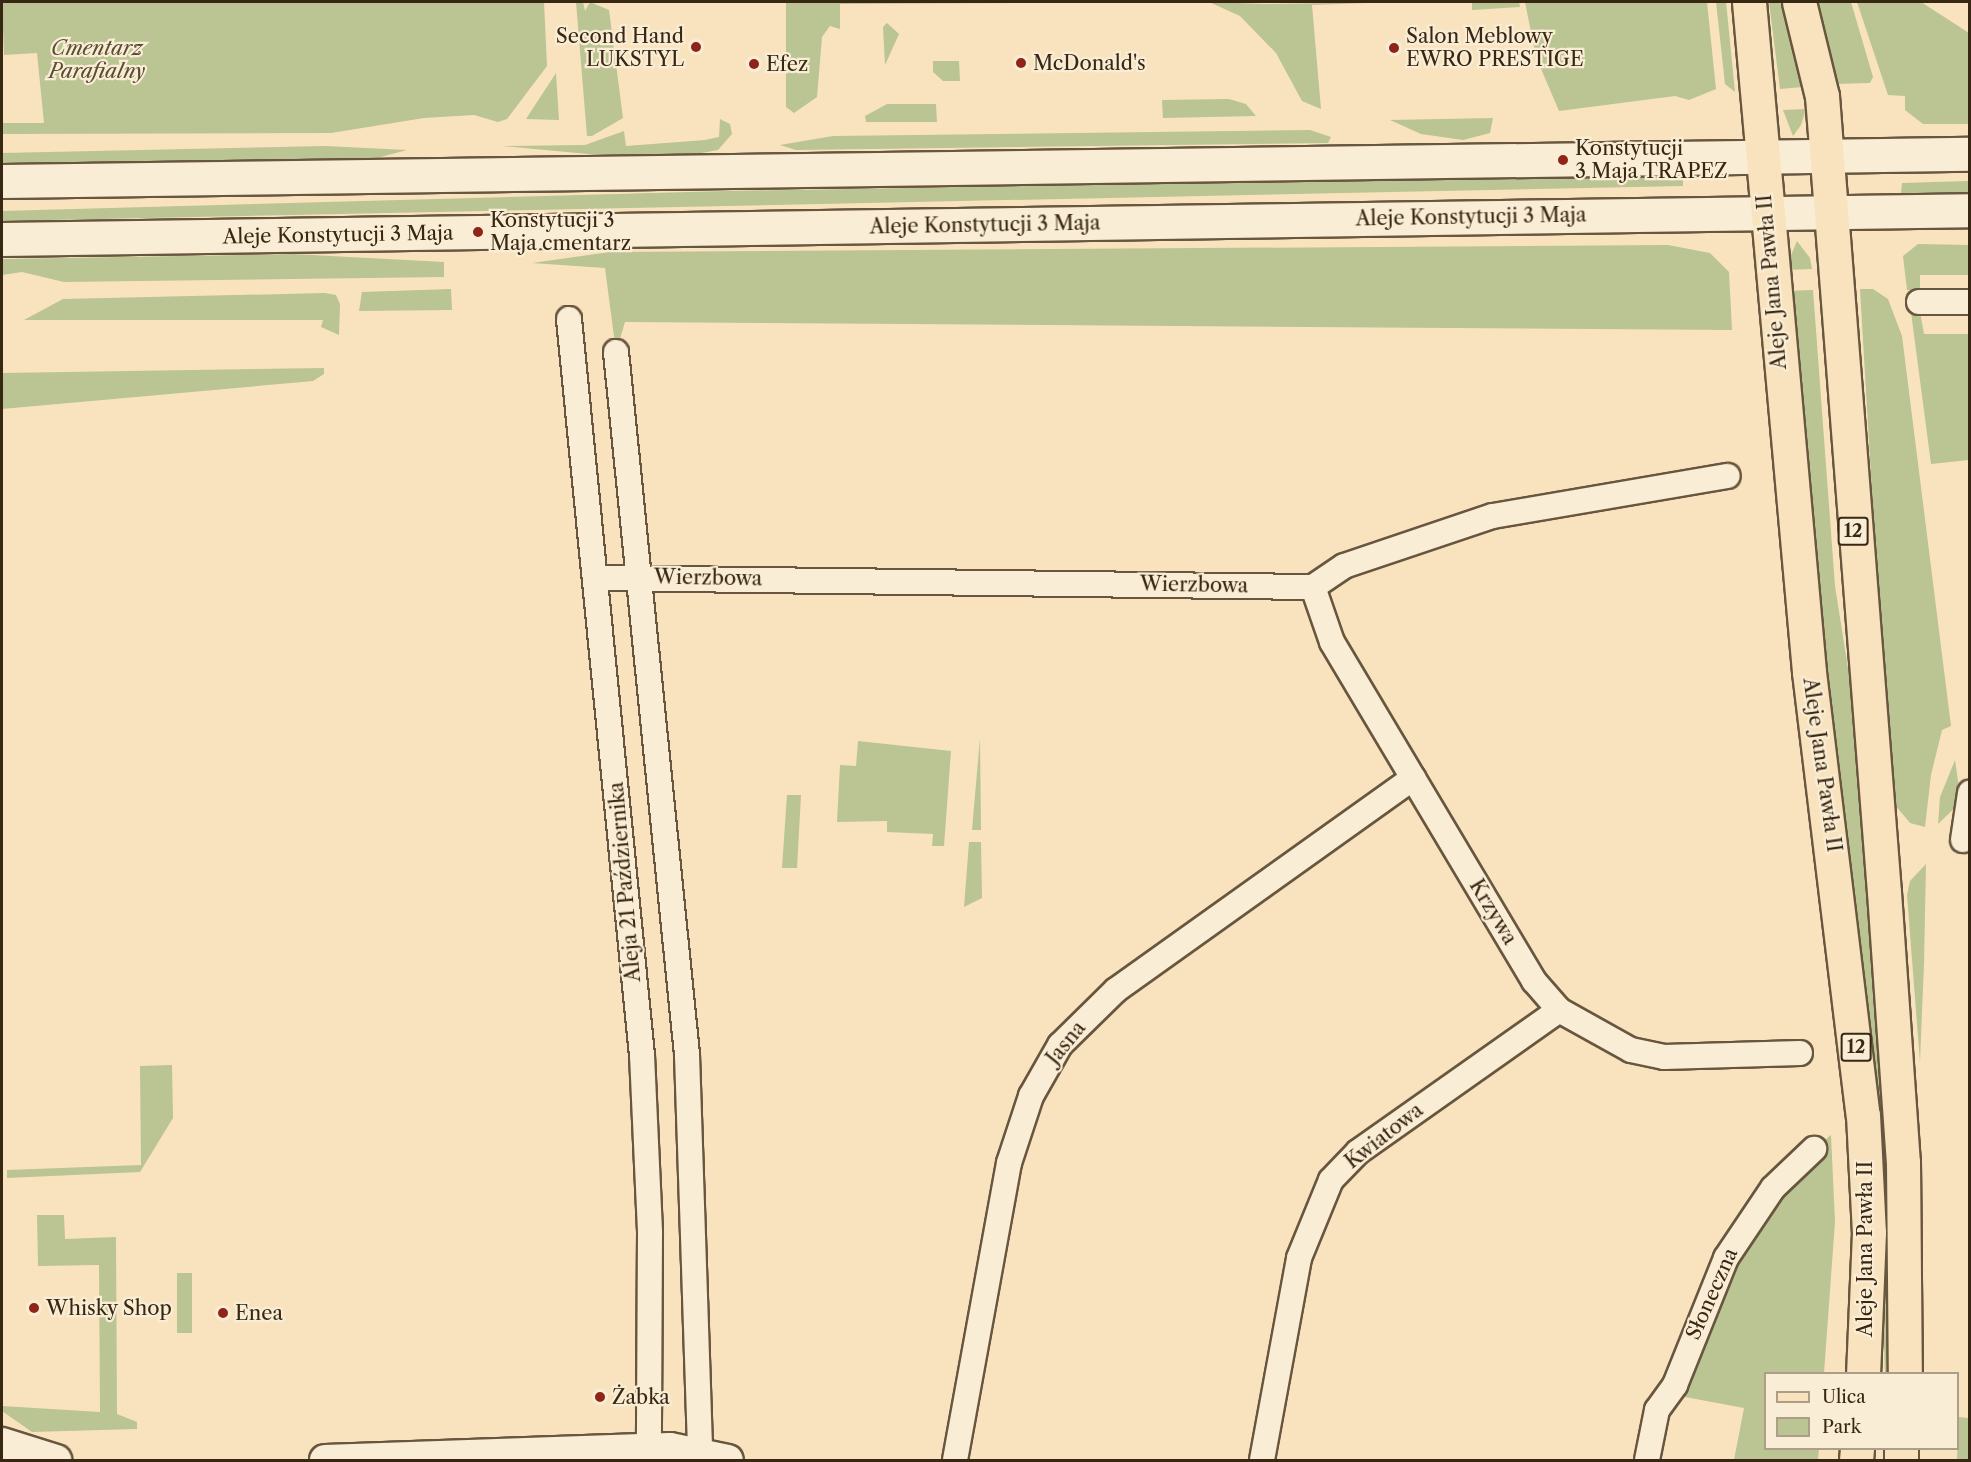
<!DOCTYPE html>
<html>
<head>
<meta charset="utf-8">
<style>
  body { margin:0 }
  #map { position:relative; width:1971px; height:1462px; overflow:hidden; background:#f8e3be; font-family:"Libre Caslon Text",serif }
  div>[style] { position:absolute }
  .green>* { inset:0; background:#bbc493 }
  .roads { filter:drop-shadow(2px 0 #68563e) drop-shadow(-2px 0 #68563e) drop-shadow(0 2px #68563e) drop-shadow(0 -2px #68563e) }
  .minor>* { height:24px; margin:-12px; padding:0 12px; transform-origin:12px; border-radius:12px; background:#faedd5 }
  .tertiary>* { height:30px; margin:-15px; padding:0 15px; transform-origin:15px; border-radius:15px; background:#faedd5 }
  .secondary>* { height:33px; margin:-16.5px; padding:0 16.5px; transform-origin:16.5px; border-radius:16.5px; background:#faedd5 }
  .primary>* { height:33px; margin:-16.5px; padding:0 16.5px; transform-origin:16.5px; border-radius:16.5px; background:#f8e3be }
  .dots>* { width:16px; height:16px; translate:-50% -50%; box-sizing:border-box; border:3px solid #faedd5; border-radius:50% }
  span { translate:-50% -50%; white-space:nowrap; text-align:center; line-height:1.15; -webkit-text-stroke:4.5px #faedd5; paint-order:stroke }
  .shield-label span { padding:2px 4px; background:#faedd5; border:2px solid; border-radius:4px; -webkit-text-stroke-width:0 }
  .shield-label { font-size:18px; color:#382713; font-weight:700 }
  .poi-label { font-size:20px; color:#382713 }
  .right { translate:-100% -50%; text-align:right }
  .left { translate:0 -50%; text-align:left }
  .park-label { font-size:20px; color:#594e33; font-style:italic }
  .street-label { font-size:20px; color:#382713 }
  .frame { position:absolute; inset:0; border:3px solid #382713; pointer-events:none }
  .legend { position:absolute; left:1764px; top:1372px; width:195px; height:78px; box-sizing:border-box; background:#faedd5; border:2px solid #ac9e87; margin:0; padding:8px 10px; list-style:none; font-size:18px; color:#382713 }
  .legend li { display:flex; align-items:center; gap:12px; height:30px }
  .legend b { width:30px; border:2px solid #ac9e87 }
</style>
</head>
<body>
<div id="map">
  <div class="green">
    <div style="clip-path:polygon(2px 2px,544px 2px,547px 66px,507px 119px,498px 122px,474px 115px,424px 118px,331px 133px,2px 134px,2px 123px,44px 123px,37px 53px,4px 55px)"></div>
    <div style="clip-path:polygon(576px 2px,583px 2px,585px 11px,590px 2px,609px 10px,623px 118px,592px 136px,587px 136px)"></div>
    <div style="clip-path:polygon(786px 2px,1209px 2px,1265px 4px,1393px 2px,1312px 5px,1321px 109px,1302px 101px,1276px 53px,1240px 16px,1209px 2px,840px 4px,840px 29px,830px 26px,822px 37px,817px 97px,794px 113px,786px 107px)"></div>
    <div style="clip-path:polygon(1480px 2px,1519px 2px,1520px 7px,1472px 10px,1472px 3px)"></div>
    <div style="clip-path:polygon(1525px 2px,1707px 2px,1716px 89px,1689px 100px,1675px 96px,1559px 111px,1536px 57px)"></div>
    <div style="clip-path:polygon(1716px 2px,1726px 2px,1735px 92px,1725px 84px)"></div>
    <div style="clip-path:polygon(1769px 2px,1784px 2px,1803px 87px,1780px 89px)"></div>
    <div style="clip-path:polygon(1814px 2px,1851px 2px,1873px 77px,1870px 83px,1833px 84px)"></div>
    <div style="clip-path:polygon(1857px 2px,1921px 2px,1969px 33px,1969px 124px,1923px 124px,1905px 110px,1905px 96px,1888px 95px)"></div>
    <div style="clip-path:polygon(887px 23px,899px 34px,885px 65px,883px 27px)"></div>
    <div style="clip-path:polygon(933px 61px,959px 61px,960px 81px,943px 81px,933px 72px)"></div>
    <div style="clip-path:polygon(556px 73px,559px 120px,526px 119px)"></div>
    <div style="clip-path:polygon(1229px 99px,1246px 104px,1256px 116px,1163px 118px,1162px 100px)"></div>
    <div style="clip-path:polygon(887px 104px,936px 104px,937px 122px,866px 122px,865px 116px)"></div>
    <div style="clip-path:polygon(1806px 109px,1801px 125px,1793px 136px,1783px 110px)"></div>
    <div style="clip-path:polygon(1493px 118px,1490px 133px,1463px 140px,1421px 134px,1390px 120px)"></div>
    <div style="clip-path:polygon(720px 119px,730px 124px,732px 134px,718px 150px,696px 154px,588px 154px,502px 146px,585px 145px,624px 131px,626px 146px,705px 140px,719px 137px)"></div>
    <div style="clip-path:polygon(1310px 130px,1331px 137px,1328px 143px,796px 150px,780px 145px,833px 136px)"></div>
    <div style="clip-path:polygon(325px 146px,407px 150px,377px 158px,2px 164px,2px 153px)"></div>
    <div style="clip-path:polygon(1683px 175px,1683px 186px,2px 221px,2px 211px,725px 191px)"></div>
    <div style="clip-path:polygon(1969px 181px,1969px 194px,1901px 194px,1902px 183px)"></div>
    <div style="clip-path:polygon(1797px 241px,1810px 258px,1812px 269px,1785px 270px)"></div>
    <div style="clip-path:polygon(1918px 244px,1969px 245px,1969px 275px,1920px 275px,1920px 290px,1907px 290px,1903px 256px)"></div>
    <div style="clip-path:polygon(1668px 245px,1710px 253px,1729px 272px,1732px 330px,625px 322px,616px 352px,605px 268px,532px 263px,610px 252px)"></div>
    <div style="clip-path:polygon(293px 254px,444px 262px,444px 277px,64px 282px,22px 272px,2px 275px,2px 259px)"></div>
    <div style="clip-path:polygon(451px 289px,452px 310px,359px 311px,362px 292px)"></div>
    <div style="clip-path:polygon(1860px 289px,1873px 289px,1888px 299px,1902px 336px,1951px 726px,1942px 730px,1931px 775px,1925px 827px,1910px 823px,1890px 799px)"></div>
    <div style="clip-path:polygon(1813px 290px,1835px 586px,1858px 732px,1889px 1161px,1892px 1373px,1885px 1373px,1879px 1211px,1800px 487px,1785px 291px)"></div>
    <div style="clip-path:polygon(325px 293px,336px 295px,340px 304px,339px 335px,321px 327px,323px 320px,24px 320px,63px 299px)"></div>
    <div style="clip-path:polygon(1911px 312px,1920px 312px,1924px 334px,1969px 334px,1969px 460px,1931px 464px)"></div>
    <div style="clip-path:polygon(324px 368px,324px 374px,313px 381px,2px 409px,2px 373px)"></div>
    <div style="clip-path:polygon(980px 738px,981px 830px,972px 830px)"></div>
    <div style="clip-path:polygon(858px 741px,951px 751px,944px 846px,932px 846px,933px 834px,887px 832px,887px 821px,837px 822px,840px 765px,856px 766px)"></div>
    <div style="clip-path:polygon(1955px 760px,1961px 802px,1938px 824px,1940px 797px)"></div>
    <div style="clip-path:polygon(787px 795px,801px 795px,797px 868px,782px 868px)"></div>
    <div style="clip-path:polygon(969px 842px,981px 842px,982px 898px,964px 907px)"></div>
    <div style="clip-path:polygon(1926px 864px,1924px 964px,1920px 1062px,1907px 895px,1910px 881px)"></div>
    <div style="clip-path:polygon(172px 1065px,173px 1118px,140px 1172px,7px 1178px,7px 1170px,141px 1165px,140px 1066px)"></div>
    <div style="clip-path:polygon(1831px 1135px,1835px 1222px,1824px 1373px,1766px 1374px,1766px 1448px,1819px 1449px,1818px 1460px,1734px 1460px,1744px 1408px,1669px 1394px,1697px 1326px,1790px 1169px)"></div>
    <div style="clip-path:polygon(37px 1215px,64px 1215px,65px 1239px,116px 1237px,117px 1414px,137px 1422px,137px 1429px,32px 1432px,2px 1411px,2px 1406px,100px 1412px,99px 1265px,38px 1266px)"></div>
    <div style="clip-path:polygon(177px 1273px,192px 1273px,192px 1333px,177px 1333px)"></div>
    <div style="clip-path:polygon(1958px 1417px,1969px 1418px,1969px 1460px,1957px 1460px)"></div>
  </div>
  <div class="roads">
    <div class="minor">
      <div style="left:1919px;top:302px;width:51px"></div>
      <div style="left:569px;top:319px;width:740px;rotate:84.34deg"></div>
      <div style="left:642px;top:1055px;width:178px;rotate:87.4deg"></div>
      <div style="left:650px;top:1233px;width:215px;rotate:90.3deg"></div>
      <div style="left:616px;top:352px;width:707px;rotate:84.23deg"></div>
      <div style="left:687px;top:1055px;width:400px;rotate:88.1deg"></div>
      <div style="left:596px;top:578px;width:717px;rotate:0.72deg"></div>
      <div style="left:1313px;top:587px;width:37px;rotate:-34deg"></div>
      <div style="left:1344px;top:566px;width:157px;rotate:-18.6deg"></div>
      <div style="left:1493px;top:516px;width:238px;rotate:-9.7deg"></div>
      <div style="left:1313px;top:587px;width:58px;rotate:70.9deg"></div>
      <div style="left:1332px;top:642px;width:395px;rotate:59.2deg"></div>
      <div style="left:1534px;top:981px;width:38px;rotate:49deg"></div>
      <div style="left:1559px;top:1010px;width:82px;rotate:29.1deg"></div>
      <div style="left:1631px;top:1050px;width:34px;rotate:12deg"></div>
      <div style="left:1664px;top:1057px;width:136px;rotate:-1.7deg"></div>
      <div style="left:1963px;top:840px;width:48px;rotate:-81.5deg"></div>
      <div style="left:955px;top:1460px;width:302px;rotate:-79.7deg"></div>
      <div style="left:1009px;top:1163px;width:71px;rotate:-71.8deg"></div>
      <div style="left:1031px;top:1096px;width:59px;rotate:-60.4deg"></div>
      <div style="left:1060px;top:1045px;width:78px;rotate:-44.5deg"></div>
      <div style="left:1116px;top:990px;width:365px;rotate:-35.5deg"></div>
      <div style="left:1262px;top:1460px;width:205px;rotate:-79.6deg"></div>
      <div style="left:1299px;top:1258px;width:84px;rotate:-67.7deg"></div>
      <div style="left:1331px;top:1180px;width:39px;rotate:-46deg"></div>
      <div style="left:1358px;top:1152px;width:246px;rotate:-35.2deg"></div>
      <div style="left:1647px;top:1460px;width:51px;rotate:-78.7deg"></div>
      <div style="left:1657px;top:1410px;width:31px;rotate:-54deg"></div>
      <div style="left:1675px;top:1385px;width:137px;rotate:-68.1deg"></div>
      <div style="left:1726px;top:1258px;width:84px;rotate:-56.1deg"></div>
      <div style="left:1773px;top:1188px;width:57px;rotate:-43.6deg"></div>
    </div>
    <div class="tertiary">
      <div style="left:2px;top:1443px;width:57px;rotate:17.5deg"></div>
      <div style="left:325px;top:1460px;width:345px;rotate:-2deg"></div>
      <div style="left:670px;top:1448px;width:59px;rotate:11.7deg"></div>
    </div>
    <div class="secondary">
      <div style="left:2px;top:181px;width:1968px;rotate:-0.79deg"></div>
      <div style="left:2px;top:239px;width:1968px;rotate:-0.84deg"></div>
    </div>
    <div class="primary">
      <div style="left:1749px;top:2px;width:673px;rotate:84.88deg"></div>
      <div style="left:1809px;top:672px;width:446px;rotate:83.1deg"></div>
      <div style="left:1863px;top:1115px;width:117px;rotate:87.1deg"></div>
      <div style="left:1869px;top:1232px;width:142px;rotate:92.4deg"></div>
      <div style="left:1799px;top:2px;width:97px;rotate:76.3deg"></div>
      <div style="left:1822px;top:96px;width:798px;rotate:85.55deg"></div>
      <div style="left:1884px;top:892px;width:271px;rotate:86deg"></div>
      <div style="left:1903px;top:1162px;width:212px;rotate:89.5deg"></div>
      <div style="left:1856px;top:1460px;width:12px;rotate:-85deg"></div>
      <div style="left:1901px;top:1460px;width:12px;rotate:-90deg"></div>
    </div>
  </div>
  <div class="dots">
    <div style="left:696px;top:47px;background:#8f2418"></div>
    <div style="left:1394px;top:48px;background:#8f2418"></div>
    <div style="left:1021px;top:63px;background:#8f2418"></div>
    <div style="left:754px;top:64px;background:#8f2418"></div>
    <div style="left:1563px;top:160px;background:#8f2418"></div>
    <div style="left:478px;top:232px;background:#8f2418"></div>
    <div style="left:34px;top:1308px;background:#8f2418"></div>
    <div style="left:223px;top:1313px;background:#8f2418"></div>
    <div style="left:600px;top:1397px;background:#8f2418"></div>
  </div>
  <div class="shield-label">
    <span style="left:1853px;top:531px">12</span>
    <span style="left:1856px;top:1047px">12</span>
  </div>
  <div class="poi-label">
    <span class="right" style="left:684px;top:48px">Second Hand<br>LUKSTYL</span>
    <span class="left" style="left:1406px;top:48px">Salon Meblowy<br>EWRO PRESTIGE</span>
    <span class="left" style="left:1033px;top:63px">McDonald's</span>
    <span class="left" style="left:766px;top:64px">Efez</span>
    <span class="left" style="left:1575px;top:160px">Konstytucji<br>3 Maja TRAPEZ</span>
    <span class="left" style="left:490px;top:232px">Konstytucji 3<br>Maja cmentarz</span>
    <span class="left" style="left:46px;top:1308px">Whisky Shop</span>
    <span class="left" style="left:235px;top:1313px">Enea</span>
    <span class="left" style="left:612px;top:1397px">Żabka</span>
  </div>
  <div class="park-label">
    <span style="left:97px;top:60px">Cmentarz<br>Parafialny</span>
  </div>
  <div class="street-label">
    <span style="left:1471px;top:217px;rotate:-1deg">Aleje Konstytucji 3 Maja</span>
    <span style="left:985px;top:225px;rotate:-1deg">Aleje Konstytucji 3 Maja</span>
    <span style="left:338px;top:235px;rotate:-1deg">Aleje Konstytucji 3 Maja</span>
    <span style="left:1772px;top:282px;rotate:-95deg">Aleje Jana Pawła II</span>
    <span style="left:708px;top:578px;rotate:1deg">Wierzbowa</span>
    <span style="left:1194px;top:585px;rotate:1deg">Wierzbowa</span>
    <span style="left:1822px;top:765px;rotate:82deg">Aleje Jana Pawła II</span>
    <span style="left:625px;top:882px;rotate:-95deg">Aleja 21 Października</span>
    <span style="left:1493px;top:912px;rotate:59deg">Krzywa</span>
    <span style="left:1066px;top:1043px;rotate:-51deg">Jasna</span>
    <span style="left:1384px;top:1136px;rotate:-38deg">Kwiatowa</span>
    <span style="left:1865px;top:1249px;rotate:-90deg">Aleje Jana Pawła II</span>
    <span style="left:1712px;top:1294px;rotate:-66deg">Słoneczna</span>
  </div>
  <div class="frame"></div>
  <ul class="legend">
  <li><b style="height:8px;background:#f8e3be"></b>Ulica</li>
  <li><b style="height:16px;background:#bbc493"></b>Park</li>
  </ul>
</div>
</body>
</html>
